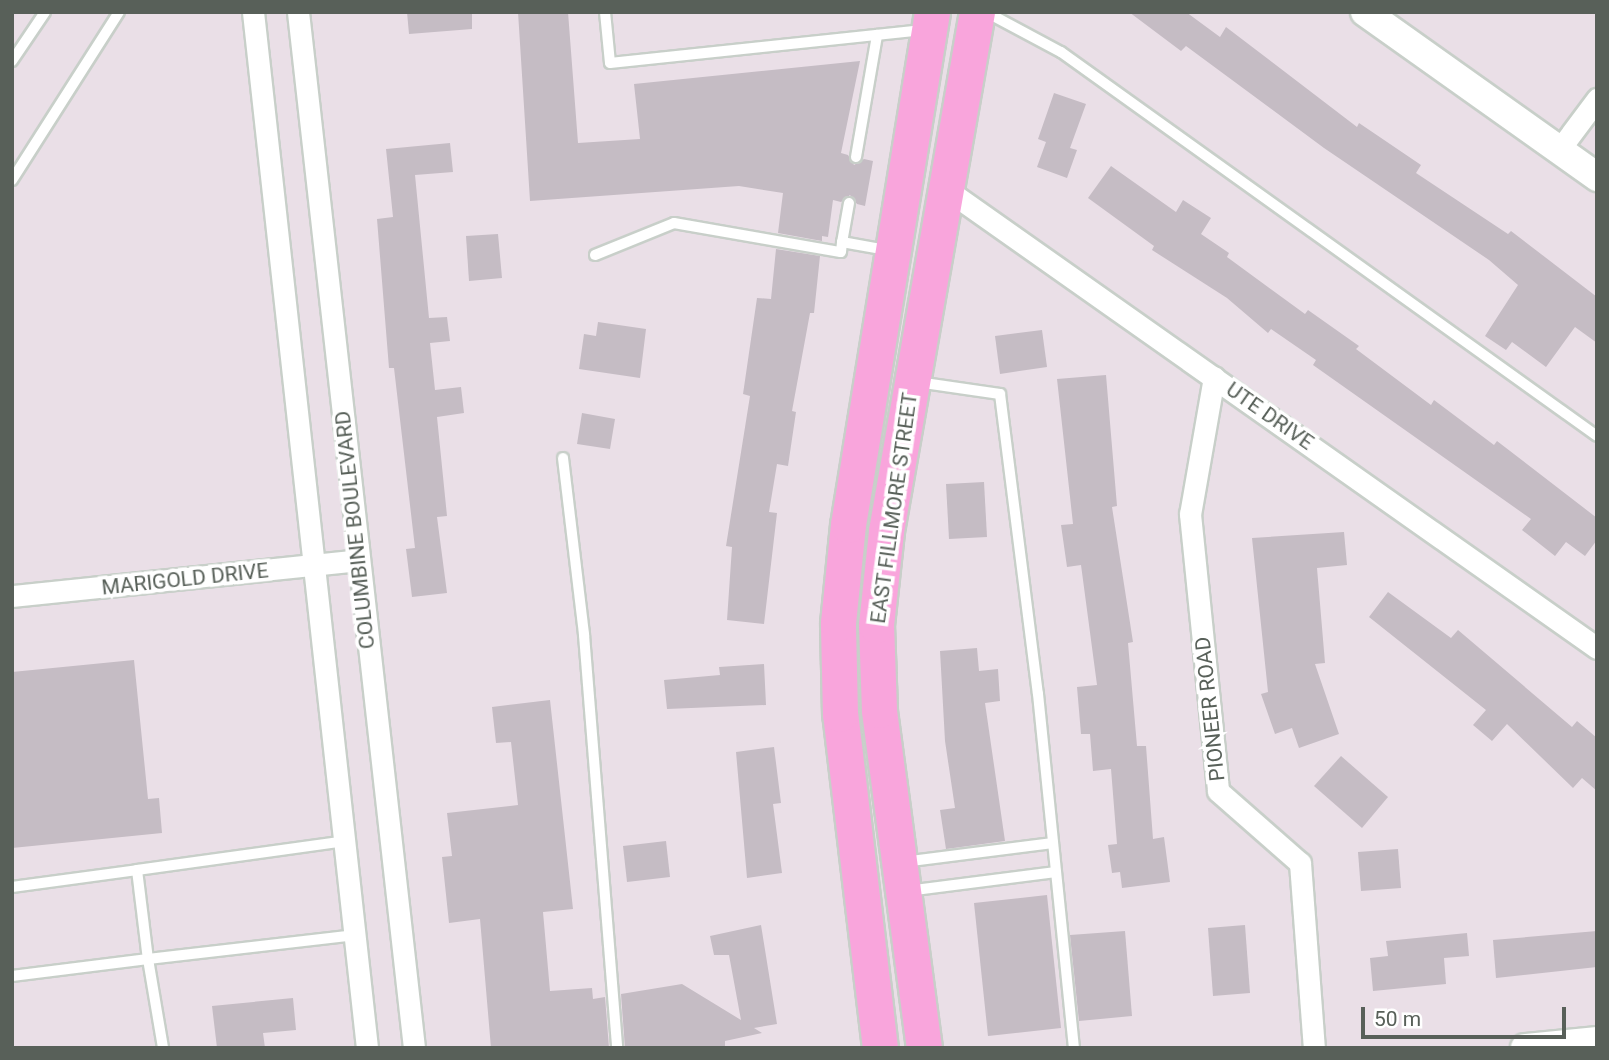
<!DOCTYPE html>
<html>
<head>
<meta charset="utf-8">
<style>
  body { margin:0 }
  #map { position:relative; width:1609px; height:1060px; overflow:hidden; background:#eadfe7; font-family:Roboto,sans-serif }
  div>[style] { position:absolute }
  .building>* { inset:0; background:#c5bcc4 }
  .roads { filter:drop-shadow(2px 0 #c8cfc9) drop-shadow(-2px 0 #c8cfc9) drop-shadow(0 2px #c8cfc9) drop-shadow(0 -2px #c8cfc9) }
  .service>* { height:10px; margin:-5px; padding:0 5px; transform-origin:5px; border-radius:5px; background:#fff }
  .minor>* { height:21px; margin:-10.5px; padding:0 10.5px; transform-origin:10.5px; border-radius:10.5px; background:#fff }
  .tertiary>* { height:28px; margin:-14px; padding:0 14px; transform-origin:14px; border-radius:14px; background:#fff }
  .primary>* { height:35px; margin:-17.5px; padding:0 17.5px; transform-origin:17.5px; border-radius:17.5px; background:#f9a5dc }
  span { translate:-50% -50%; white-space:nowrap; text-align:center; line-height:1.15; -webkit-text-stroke:7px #fff; paint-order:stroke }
  .street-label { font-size:21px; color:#586059 }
  .frame { position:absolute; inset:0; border:14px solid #586059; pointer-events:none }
  .scale { position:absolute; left:1361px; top:1007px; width:205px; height:32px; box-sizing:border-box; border:4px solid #586059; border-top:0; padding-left:9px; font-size:21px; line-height:24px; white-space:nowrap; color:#586059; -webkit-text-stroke:5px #fff; paint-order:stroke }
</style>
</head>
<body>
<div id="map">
  <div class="building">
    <div style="clip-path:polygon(407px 12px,472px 12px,472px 29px,409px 34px)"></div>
    <div style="clip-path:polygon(518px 12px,568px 12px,578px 143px,640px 139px,634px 84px,860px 61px,841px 153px,848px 155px,854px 165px,864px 159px,873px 161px,865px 206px,857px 204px,850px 195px,841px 202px,833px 200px,828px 237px,822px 236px,822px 241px,778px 233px,783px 193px,739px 186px,530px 201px)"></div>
    <div style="clip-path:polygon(1129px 12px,1186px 12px,1220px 37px,1226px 27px,1357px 127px,1359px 123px,1421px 165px,1416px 173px,1508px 234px,1511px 231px,1597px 297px,1597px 343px,1575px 327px,1546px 367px,1512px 342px,1506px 350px,1485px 336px,1518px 285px,1489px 260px,1324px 148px,1186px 46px,1181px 51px)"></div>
    <div style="clip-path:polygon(1054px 93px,1086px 104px,1070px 148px,1077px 150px,1067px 178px,1037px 167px,1046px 142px,1038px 139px)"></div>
    <div style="clip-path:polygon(450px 143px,453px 172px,415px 175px,429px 318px,447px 317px,450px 341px,430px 343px,435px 390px,461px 387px,464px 413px,437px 417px,447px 516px,437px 517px,447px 593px,412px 597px,406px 549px,415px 548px,394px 368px,389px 368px,377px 219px,393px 217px,386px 149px)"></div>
    <div style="clip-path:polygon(1111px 166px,1176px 212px,1183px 200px,1211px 218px,1201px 234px,1229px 253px,1227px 257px,1305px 314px,1308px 310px,1359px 346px,1356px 349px,1431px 405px,1434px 400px,1494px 445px,1497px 441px,1597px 518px,1597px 540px,1585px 556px,1566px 542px,1555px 556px,1522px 530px,1531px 519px,1313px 365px,1316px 360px,1271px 329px,1268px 333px,1227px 298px,1152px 250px,1154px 246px,1088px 198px)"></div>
    <div style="clip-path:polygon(498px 234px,502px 278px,469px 281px,466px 236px)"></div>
    <div style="clip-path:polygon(776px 249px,820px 256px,814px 313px,810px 313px,792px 411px,796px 412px,788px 466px,777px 464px,769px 512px,777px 513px,764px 624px,727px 620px,732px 547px,726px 546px,750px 396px,743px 394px,757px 298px,771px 299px)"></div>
    <div style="clip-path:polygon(598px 322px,646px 329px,640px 378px,579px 369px,584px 334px,596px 336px)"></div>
    <div style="clip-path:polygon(1042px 330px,1047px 367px,1000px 374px,995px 336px)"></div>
    <div style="clip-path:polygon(1106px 375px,1117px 506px,1112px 507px,1133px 642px,1128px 643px,1137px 746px,1146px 746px,1153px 839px,1164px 837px,1170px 882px,1122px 888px,1120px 872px,1112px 873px,1108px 845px,1117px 844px,1111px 769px,1093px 771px,1090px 734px,1081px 734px,1077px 687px,1097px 685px,1081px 565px,1067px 567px,1061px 525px,1073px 524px,1057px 379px)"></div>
    <div style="clip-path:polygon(582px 413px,615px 419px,610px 449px,577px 444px)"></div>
    <div style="clip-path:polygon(984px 482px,987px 537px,949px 539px,946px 484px)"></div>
    <div style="clip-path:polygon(1344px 532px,1347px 565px,1317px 568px,1325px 663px,1315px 664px,1339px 734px,1299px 748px,1292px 728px,1275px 734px,1261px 694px,1268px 692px,1252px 538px)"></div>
    <div style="clip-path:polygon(1388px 592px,1451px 638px,1458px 630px,1572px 727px,1577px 721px,1597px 738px,1597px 791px,1582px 778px,1573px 788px,1507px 724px,1492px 741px,1473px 725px,1486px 710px,1369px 617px)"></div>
    <div style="clip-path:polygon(977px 648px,979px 671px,998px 669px,1000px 701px,985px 703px,1005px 841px,946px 849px,940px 810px,955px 808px,945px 741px,940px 651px)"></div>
    <div style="clip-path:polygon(134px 660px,148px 799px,159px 798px,162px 833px,12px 848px,12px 672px)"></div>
    <div style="clip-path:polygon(764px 664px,766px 705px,667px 709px,664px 680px,720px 675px,719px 667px)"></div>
    <div style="clip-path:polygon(550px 700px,573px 909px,543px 912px,550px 991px,592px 988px,593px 999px,605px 997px,609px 1048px,491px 1048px,480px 919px,449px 923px,442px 857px,452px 856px,447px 813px,518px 805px,511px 742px,496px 743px,492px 707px)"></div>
    <div style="clip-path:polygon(774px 747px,781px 803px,773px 804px,782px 873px,747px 878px,736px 752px)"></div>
    <div style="clip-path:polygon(1341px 756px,1388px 797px,1362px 828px,1314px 786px)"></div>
    <div style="clip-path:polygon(666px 841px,670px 877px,627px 882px,623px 846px)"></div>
    <div style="clip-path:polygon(1398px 849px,1401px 888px,1361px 891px,1358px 852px)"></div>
    <div style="clip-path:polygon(1047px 895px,1061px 1028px,988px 1036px,974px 903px)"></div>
    <div style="clip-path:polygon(761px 925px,777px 1024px,754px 1028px,762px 1033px,725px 1041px,725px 1048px,625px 1048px,621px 994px,682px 984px,741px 1020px,729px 955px,714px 955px,710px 936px)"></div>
    <div style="clip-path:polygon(1245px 925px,1250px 993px,1213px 996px,1208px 928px)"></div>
    <div style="clip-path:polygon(1125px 931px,1132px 1016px,1079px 1021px,1070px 935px)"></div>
    <div style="clip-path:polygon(1597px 931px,1597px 967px,1496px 978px,1493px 940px)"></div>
    <div style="clip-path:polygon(1467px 933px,1469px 956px,1444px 958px,1446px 984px,1373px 991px,1370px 958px,1388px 956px,1386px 941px)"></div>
    <div style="clip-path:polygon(293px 998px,296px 1030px,263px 1033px,265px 1048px,217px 1048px,212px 1006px)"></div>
  </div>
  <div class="roads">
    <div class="service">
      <div style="left:605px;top:12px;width:51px;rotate:84.4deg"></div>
      <div style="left:610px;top:63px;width:315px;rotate:-6deg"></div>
      <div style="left:986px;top:12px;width:85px;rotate:28.1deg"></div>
      <div style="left:1061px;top:52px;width:659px;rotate:35.62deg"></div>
      <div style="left:12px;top:61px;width:59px;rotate:-56deg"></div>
      <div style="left:856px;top:157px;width:124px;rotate:-80.2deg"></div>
      <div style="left:12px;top:180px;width:199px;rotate:-57.5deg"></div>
      <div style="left:849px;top:203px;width:40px;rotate:100deg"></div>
      <div style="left:842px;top:242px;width:46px;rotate:10.1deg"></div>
      <div style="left:595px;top:255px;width:85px;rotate:-22.1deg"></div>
      <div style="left:674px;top:223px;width:169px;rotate:9.9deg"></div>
      <div style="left:841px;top:252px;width:10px;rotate:-84deg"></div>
      <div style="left:917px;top:382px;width:84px;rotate:8.2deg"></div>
      <div style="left:1000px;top:394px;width:302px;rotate:82.8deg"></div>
      <div style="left:1038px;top:694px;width:356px;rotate:84.2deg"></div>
      <div style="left:563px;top:458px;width:178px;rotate:83.2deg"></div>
      <div style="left:584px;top:635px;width:414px;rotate:85.4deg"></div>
      <div style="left:903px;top:862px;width:151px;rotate:-7.2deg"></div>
      <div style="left:137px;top:870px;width:210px;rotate:-7.9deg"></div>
      <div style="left:12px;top:887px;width:126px;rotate:-7.7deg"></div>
      <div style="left:137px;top:870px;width:90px;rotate:83deg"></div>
      <div style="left:148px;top:959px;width:207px;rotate:-6.6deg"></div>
      <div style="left:907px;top:891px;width:150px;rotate:-7.3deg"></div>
      <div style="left:12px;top:976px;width:137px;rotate:-7.1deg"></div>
      <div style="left:148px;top:959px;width:90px;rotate:80.4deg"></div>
    </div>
    <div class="minor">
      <div style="left:253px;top:12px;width:1042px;rotate:83.72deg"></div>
      <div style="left:298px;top:12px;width:1042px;rotate:83.61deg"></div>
      <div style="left:1559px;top:150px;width:64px;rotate:-53.3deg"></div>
      <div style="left:943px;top:187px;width:800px;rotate:35.18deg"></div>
      <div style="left:1214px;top:377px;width:139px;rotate:99.9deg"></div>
      <div style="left:1190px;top:514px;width:278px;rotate:84.2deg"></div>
      <div style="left:1218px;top:791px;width:109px;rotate:41.3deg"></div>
      <div style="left:1300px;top:863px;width:186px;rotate:85.7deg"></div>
      <div style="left:12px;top:596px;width:348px;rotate:-5.9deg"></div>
    </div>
    <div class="tertiary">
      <div style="left:1365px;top:12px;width:285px;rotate:35.4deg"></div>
      <div style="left:1525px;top:1048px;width:72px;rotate:-5.6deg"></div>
    </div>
    <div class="primary">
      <div style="left:880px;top:1048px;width:336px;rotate:-96.8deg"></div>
      <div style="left:840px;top:714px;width:91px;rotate:-91.3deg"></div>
      <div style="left:838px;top:623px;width:99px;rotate:-84.2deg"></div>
      <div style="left:848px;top:525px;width:520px;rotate:-80.7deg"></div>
      <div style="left:924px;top:1048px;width:341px;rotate:-97.6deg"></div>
      <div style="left:879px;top:710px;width:85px;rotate:-92deg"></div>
      <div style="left:876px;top:625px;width:95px;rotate:-83.9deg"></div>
      <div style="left:886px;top:531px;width:527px;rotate:-80.06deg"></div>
    </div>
  </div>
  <div class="street-label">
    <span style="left:1270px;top:416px;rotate:35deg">UTE DRIVE</span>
    <span style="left:894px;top:508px;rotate:-82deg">EAST FILLMORE STREET</span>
    <span style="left:355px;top:530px;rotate:-96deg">COLUMBINE BOULEVARD</span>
    <span style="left:185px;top:579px;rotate:-6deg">MARIGOLD DRIVE</span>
    <span style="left:1210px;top:709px;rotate:-96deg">PIONEER ROAD</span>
  </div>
  <div class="frame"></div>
  <div class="scale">50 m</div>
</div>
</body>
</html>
